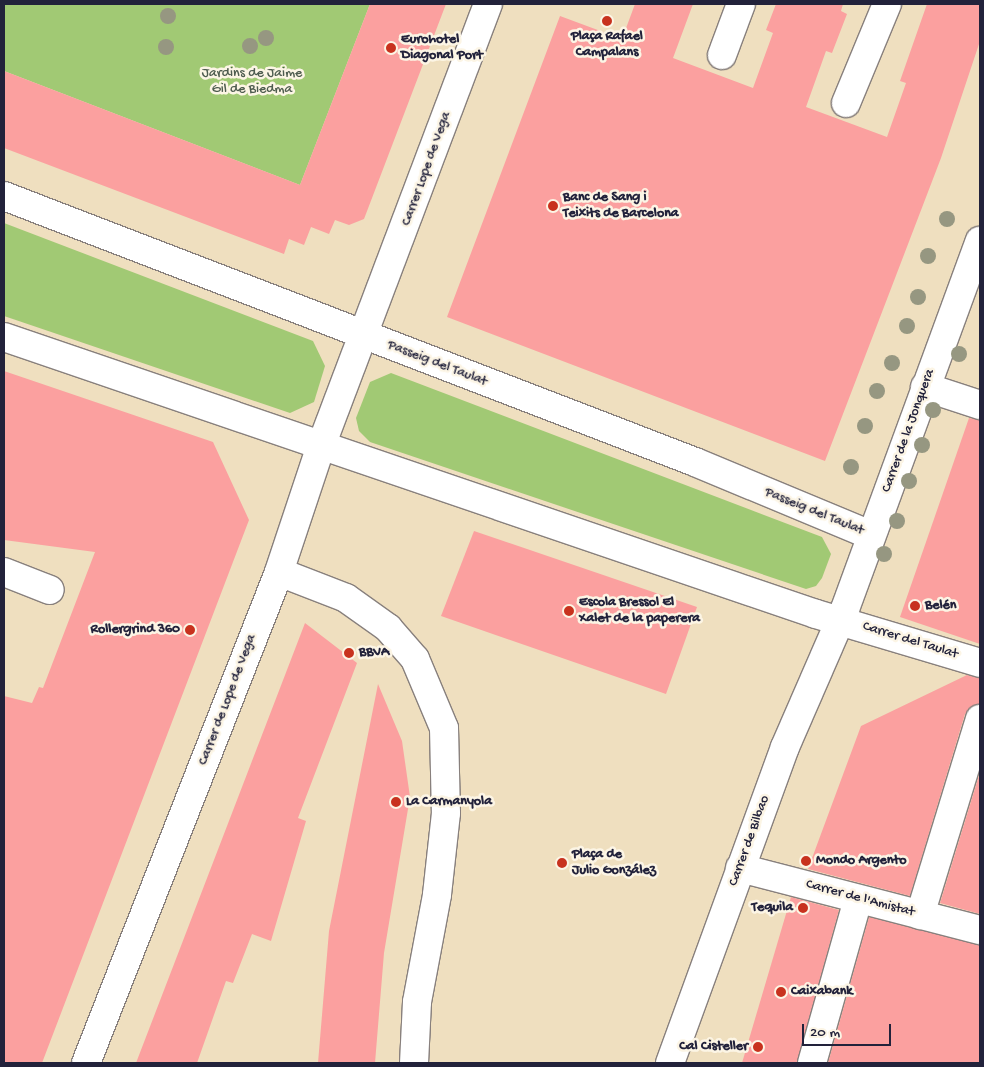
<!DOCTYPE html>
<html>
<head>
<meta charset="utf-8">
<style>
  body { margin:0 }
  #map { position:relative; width:984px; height:1067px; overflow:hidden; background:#efdfbf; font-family:"Gochi Hand",sans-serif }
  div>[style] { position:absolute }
  .green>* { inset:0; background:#a1c974 }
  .building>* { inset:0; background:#fba09f }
  .roads { filter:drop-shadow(1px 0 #88807d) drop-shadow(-1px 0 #88807d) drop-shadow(0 1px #88807d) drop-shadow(0 -1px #88807d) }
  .minor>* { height:28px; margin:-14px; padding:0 14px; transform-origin:14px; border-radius:14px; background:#fff }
  .major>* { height:28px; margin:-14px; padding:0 14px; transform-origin:14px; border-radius:14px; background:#fff }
  .trees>* { width:16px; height:16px; margin:-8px; border-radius:50%; background:#969781 }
  .dots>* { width:14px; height:14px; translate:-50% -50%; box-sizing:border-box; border:2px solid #fcf5e5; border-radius:50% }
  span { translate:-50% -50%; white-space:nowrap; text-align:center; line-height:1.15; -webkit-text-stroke:5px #fcf5e5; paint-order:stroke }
  .poi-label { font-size:14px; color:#22223b; font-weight:700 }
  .left { translate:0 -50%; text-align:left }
  .right { translate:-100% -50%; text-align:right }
  .park-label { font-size:14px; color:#4e5c4f }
  .street-label { font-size:14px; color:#22223b }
  .frame { position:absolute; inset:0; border:5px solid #22223b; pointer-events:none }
  .scale { position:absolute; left:802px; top:1024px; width:89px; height:22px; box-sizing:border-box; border:2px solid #22223b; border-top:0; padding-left:6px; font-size:15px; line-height:18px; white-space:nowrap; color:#22223b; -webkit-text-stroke:4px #fcf5e5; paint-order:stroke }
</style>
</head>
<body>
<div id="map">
  <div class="green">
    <div style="clip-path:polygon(4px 4px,370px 4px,300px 185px,4px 71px)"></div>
    <div style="clip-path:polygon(4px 223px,313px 341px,325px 366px,314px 402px,290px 413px,4px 316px)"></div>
    <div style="clip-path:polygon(391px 373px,822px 537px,831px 554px,822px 578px,816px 586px,806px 589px,370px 442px,359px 431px,356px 418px,370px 382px)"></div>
  </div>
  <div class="building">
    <div style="clip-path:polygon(370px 4px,446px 4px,364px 219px,349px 225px,335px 220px,329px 234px,311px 227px,304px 245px,289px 239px,284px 254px,4px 148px,4px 71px,300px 185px)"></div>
    <div style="clip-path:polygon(635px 4px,693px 4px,673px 58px,753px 88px,773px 33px,766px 30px,776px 4px,843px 4px,841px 11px,847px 14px,832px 53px,826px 51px,806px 107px,887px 137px,906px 83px,900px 81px,927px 4px,980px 4px,980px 41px,941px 158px,825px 461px,447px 317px,560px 16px,622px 39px)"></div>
    <div style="clip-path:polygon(4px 371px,213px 442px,249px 520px,42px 1063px,4px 1063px,4px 696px,32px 703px,39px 687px,43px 688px,95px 552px,4px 540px)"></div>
    <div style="clip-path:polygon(969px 418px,980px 420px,980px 644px,900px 617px)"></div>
    <div style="clip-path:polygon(474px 531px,697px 607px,666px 694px,441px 616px)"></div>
    <div style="clip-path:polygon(305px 623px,357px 663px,298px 818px,306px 821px,271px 941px,252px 934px,233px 983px,226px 981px,197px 1063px,136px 1063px)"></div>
    <div style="clip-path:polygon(967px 675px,980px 678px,980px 704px,965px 714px,910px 896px,808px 869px,861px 726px)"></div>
    <div style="clip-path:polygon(378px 684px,402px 741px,410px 797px,384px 953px,375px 1063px,318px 1063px,329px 931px)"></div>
    <div style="clip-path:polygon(980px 772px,980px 914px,940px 903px)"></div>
    <div style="clip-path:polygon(791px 897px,839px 910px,797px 1063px,742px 1063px)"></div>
    <div style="clip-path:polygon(869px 917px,980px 945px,980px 1063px,828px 1063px)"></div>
  </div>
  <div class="roads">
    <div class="minor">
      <div style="left:722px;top:55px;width:54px;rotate:-69.6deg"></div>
      <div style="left:846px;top:103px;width:107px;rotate:-67.5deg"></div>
      <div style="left:4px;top:196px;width:740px;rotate:21.05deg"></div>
      <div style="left:695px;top:462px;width:190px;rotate:22.6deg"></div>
      <div style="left:4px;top:337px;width:858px;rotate:18.84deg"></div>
      <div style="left:816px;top:614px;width:171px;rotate:16.6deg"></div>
      <div style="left:925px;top:387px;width:58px;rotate:18.1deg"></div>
      <div style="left:4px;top:572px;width:49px;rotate:21.4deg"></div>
      <div style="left:279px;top:572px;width:72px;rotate:21.2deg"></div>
      <div style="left:346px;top:598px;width:52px;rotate:35.5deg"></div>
      <div style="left:388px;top:628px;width:41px;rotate:48.9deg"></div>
      <div style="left:415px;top:659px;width:75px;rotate:67.2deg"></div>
      <div style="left:444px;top:728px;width:85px;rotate:88.7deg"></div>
      <div style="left:446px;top:813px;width:82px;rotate:96.3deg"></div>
      <div style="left:437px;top:895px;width:109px;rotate:100.6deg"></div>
      <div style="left:417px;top:1002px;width:61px;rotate:92.8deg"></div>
      <div style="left:740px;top:868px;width:248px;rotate:14.5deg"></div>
      <div style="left:920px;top:915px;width:205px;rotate:-73deg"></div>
      <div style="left:86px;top:1063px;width:528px;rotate:-68.54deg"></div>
      <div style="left:279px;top:572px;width:133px;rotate:-71.6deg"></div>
      <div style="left:321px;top:446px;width:472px;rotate:-69.3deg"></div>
      <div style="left:812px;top:1063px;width:170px;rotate:-74.3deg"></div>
    </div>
    <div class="major">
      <div style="left:670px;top:1063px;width:336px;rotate:-70deg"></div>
      <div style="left:785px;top:747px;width:150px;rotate:-66.5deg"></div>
      <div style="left:845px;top:609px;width:392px;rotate:-69.9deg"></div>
    </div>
  </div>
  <div class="trees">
    <div style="left:168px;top:16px"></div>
    <div style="left:266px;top:38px"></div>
    <div style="left:250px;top:46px"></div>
    <div style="left:166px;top:47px"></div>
    <div style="left:947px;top:219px"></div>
    <div style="left:928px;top:256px"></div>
    <div style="left:918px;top:297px"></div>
    <div style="left:907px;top:326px"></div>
    <div style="left:959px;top:354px"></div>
    <div style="left:892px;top:363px"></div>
    <div style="left:877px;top:391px"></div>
    <div style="left:933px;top:410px"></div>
    <div style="left:865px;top:426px"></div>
    <div style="left:922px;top:445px"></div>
    <div style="left:851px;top:467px"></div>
    <div style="left:909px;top:481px"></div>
    <div style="left:897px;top:521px"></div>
    <div style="left:884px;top:554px"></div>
  </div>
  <div class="dots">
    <div style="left:607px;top:21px;background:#c8321e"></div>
    <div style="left:391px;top:48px;background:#c8321e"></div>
    <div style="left:553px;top:206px;background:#c8321e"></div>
    <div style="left:915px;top:606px;background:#c8321e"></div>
    <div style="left:569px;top:611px;background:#c8321e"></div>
    <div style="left:190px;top:630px;background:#c8321e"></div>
    <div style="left:349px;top:653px;background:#c8321e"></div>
    <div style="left:396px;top:802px;background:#c8321e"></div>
    <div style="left:806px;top:861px;background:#c8321e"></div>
    <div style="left:562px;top:863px;background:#c8321e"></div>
    <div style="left:803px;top:908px;background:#c8321e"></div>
    <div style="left:781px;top:992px;background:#c8321e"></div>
    <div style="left:758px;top:1047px;background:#c8321e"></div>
  </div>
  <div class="poi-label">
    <span style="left:607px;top:45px">Plaça Rafael<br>Campalans</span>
    <span class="left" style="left:401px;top:48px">Eurohotel<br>Diagonal Port</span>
    <span class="left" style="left:563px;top:206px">Banc de Sang i<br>Teixits de Barcelona</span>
    <span class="left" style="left:579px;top:611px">Escola Bressol El<br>Xalet de la paperera</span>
    <span class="left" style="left:925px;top:606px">Belén</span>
    <span class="right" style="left:180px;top:630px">Rollergrind 360</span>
    <span class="left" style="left:359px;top:653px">BBVA</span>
    <span class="left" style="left:406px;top:802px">La Carmanyola</span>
    <span class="left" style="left:572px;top:863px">Plaça de<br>Julio González</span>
    <span class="left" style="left:816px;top:861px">Mondo Argento</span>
    <span class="right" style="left:793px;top:908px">Tequila</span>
    <span class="left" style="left:791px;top:992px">Caixabank</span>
    <span class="right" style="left:748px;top:1047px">Cal Cisteller</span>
  </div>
  <div class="park-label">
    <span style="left:252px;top:82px">Jardins de Jaime<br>Gil de Biedma</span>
  </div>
  <div class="street-label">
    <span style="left:427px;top:169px;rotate:-70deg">Carrer Lope de Vega</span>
    <span style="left:437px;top:364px;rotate:21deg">Passeig del Taulat</span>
    <span style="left:909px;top:431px;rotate:-70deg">Carrer de la Jonquera</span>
    <span style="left:814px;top:512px;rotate:22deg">Passeig del Taulat</span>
    <span style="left:910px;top:641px;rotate:17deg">Carrer del Taulat</span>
    <span style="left:228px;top:700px;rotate:-69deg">Carrer de Lope de Vega</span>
    <span style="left:750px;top:841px;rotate:-70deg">Carrer de Bilbao</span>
    <span style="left:860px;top:899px;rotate:15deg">Carrer de l'Amistat</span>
  </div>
  <div class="frame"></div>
  <div class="scale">20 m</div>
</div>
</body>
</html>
